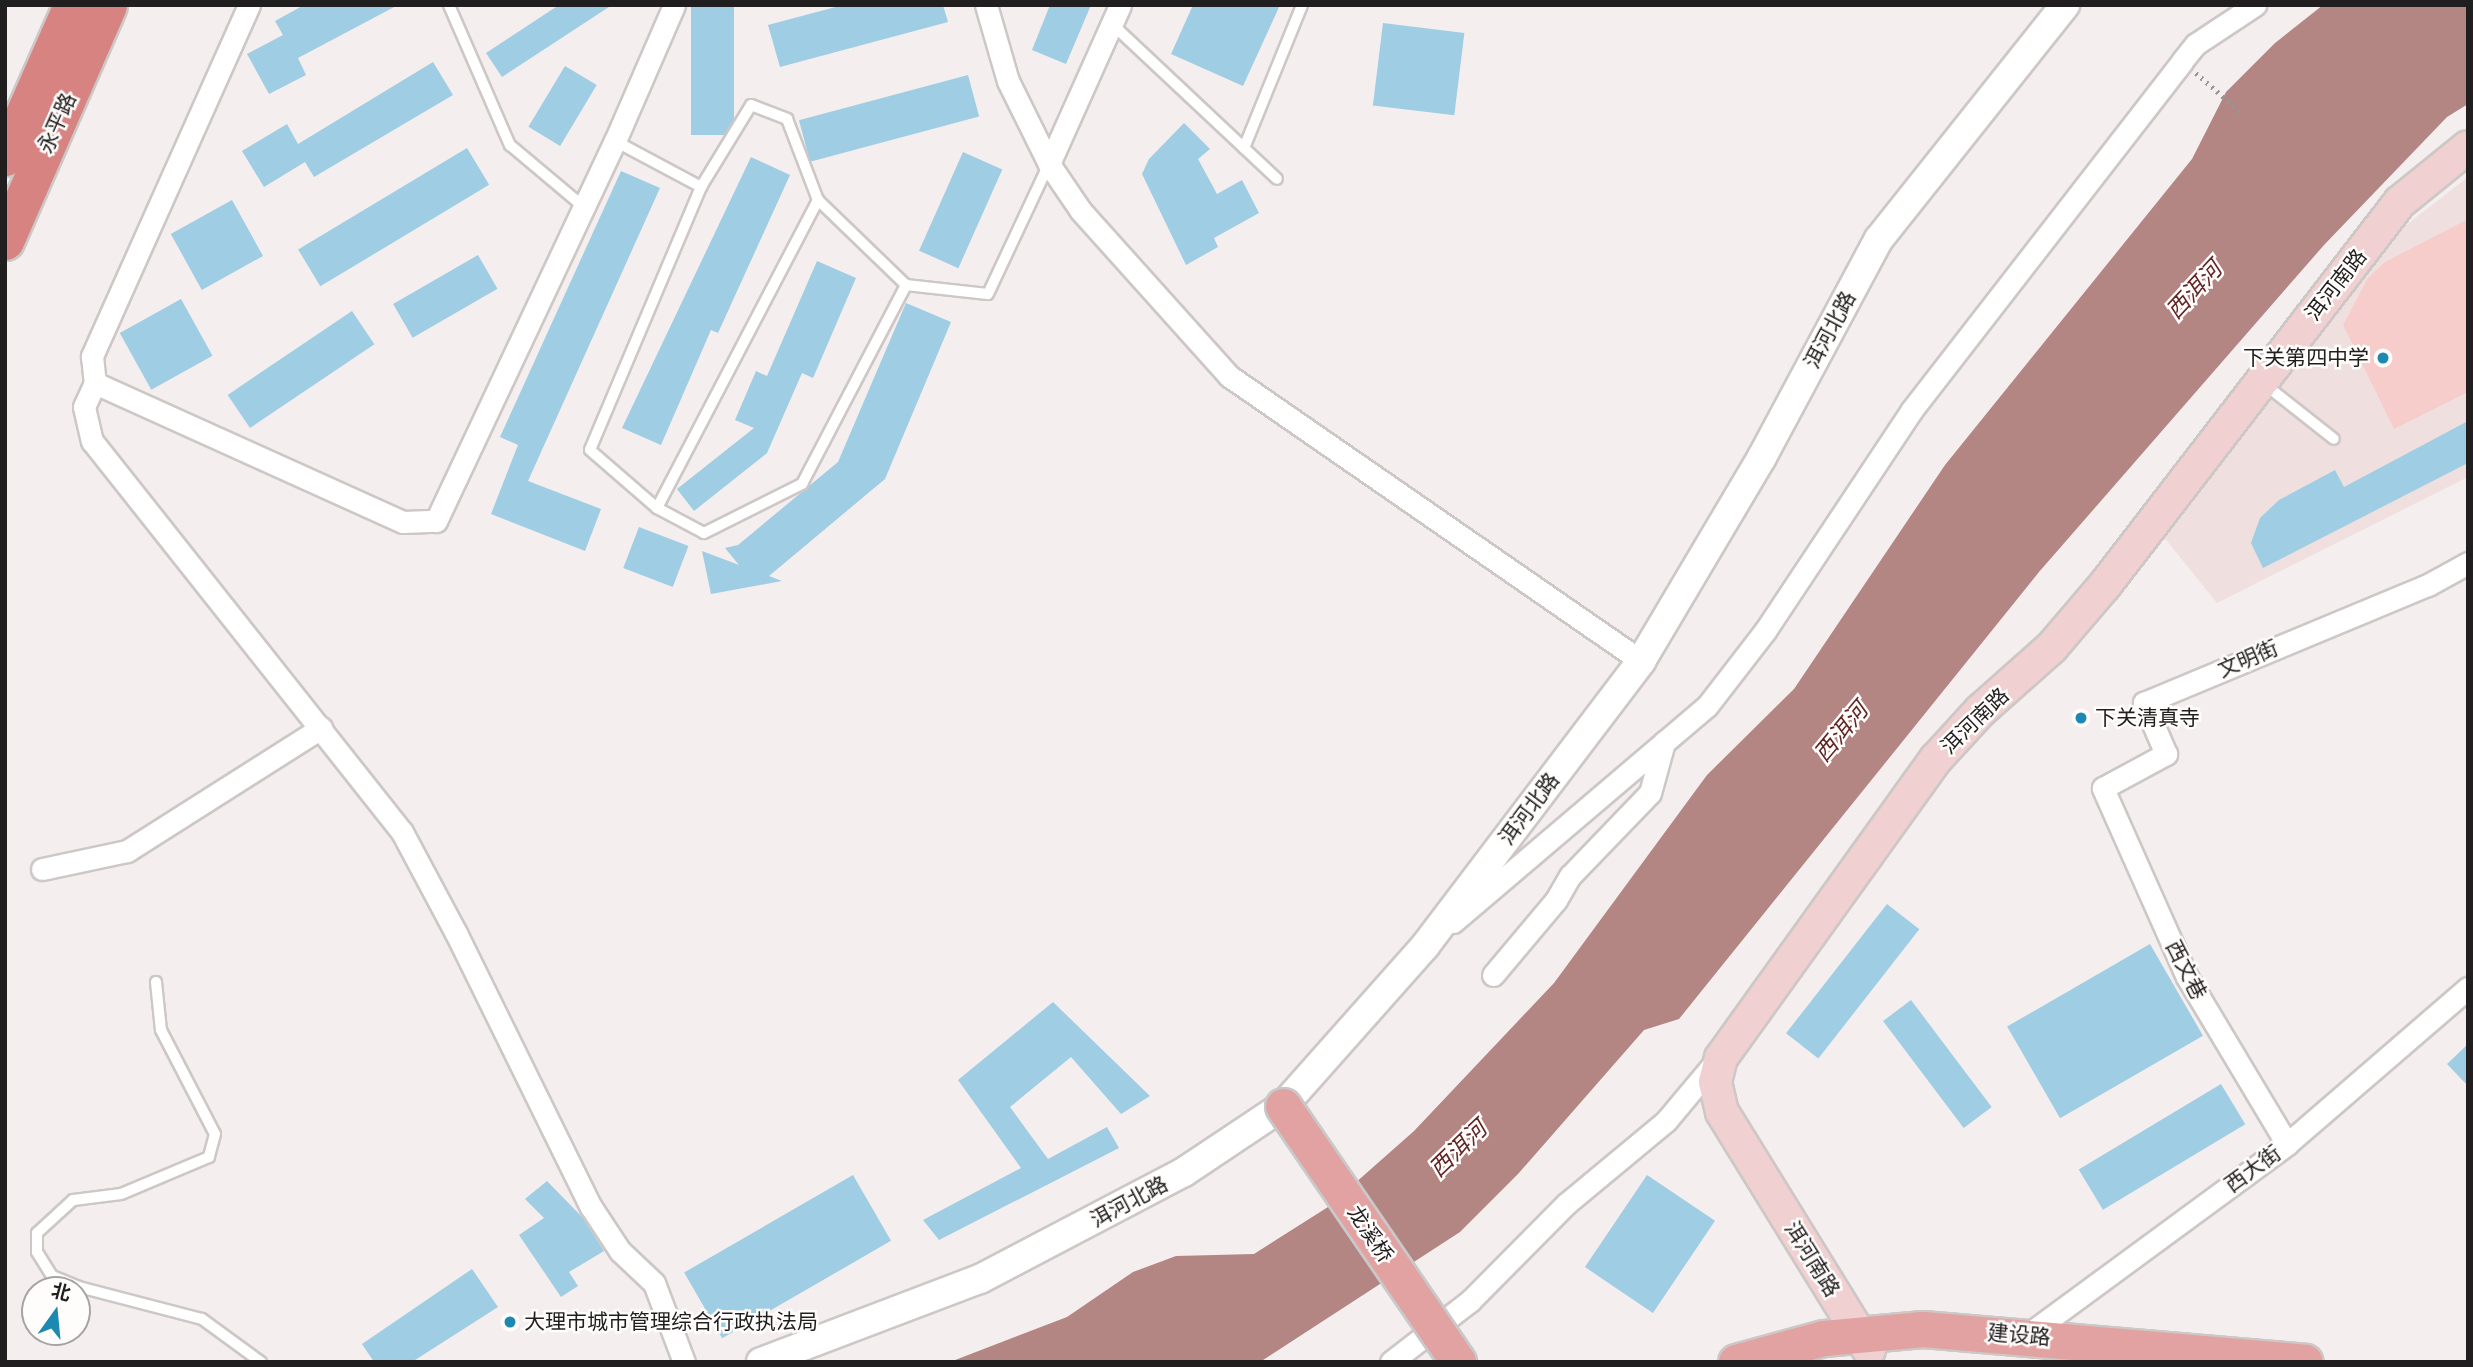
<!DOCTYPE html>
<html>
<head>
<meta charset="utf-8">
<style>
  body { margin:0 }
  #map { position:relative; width:2473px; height:1367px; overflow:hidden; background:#f4eeee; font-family:Poppins,"Noto Sans SC",sans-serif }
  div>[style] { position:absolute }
  .built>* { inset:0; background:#efe0df }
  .green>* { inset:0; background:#f6cdcb }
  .water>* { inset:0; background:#b48683 }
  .building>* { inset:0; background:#9fcde3; transform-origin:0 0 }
  .path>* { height:4.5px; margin-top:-2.25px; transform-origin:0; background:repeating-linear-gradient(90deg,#999595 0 2px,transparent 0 7px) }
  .roads { filter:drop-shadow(2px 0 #cdc7c6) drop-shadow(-2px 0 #cdc7c6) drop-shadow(0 2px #cdc7c6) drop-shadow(0 -2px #cdc7c6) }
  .service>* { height:10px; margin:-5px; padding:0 5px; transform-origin:5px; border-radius:5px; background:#fff }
  .minor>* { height:21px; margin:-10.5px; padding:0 10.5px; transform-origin:10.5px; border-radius:10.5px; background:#fff }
  .tertiary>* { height:28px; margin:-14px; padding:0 14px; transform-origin:14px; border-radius:14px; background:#fff }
  .secondary>* { height:32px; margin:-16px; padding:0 16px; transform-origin:16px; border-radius:16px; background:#f0d0d0 }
  .primary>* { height:35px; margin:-17.5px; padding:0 17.5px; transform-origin:17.5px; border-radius:17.5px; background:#e1a2a1 }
  .trunk>* { height:37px; margin:-18.5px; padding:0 18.5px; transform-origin:18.5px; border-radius:18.5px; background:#d78382 }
  .bridges { filter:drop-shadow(2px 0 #c9c9c9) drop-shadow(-2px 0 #c9c9c9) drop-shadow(0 2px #c9c9c9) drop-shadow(0 -2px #c9c9c9) }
  .primary-bridge>* { height:35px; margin:-17.5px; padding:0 17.5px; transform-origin:17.5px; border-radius:17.5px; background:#e1a2a1 }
  .dots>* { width:19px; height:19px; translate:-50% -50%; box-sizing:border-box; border:4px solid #fffdfc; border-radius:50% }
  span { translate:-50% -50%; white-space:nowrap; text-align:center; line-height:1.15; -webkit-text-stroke:5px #fffdfc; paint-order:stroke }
  .street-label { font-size:21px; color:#201e1e }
  .poi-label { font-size:21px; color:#201e1e }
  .right { translate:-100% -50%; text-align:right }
  .left { translate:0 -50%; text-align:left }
  .water-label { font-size:23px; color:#612525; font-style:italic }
  .frame { position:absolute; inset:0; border:7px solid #201e1e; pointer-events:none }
  .north { position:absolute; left:21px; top:1276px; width:70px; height:70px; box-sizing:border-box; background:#fffdfc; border:2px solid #a6a4a3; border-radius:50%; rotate:15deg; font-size:19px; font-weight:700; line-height:28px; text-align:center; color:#201e1e }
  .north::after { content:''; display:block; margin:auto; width:24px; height:32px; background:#1d89b0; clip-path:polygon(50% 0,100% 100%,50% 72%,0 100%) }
</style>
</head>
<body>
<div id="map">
  <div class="built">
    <div style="clip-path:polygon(2468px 177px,2468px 477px,2217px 603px,2163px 536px,2405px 226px)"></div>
  </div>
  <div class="green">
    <div style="clip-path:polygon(2468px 219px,2468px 392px,2394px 429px,2343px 325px,2368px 278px,2385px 262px)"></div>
  </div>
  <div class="water">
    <div style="clip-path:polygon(2323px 5px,2468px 5px,2468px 104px,2447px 117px,2324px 245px,2039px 572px,1679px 1019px,1644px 1030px,1518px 1174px,1460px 1232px,1260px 1362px,950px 1362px,1067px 1317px,1133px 1272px,1176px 1256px,1254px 1254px,1328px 1207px,1414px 1131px,1554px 983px,1707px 775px,1794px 689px,1945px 465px,2192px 159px,2226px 92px,2275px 43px)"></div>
  </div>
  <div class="building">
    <div style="clip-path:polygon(304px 5px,398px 5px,298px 58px,306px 75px,269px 94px,247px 54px,283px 35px,275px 21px)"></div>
    <div style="clip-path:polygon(559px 5px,612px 5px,502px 77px,486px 53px)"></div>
    <div style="left:691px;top:5px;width:43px;height:130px"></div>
    <div style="clip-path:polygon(843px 5px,943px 5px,948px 22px,780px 67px,768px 25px)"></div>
    <div style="clip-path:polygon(1050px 5px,1091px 5px,1066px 64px,1032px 50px)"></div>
    <div style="clip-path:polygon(1193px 5px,1280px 5px,1243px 86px,1171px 54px)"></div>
    <div style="left:1383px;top:23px;width:82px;height:83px;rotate:7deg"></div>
    <div style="clip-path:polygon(433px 62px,453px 95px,314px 177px,305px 162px,264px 187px,242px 151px,287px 124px,298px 144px)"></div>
    <div style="left:565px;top:66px;width:37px;height:71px;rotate:31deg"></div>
    <div style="left:968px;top:75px;width:43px;height:175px;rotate:75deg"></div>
    <div style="clip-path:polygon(1184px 123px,1210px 149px,1198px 159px,1217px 194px,1242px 180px,1259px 213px,1214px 238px,1218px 247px,1186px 265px,1142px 174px,1149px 159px)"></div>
    <div style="left:467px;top:148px;width:43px;height:197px;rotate:59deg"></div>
    <div style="left:963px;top:152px;width:43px;height:108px;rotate:24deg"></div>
    <div style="clip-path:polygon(751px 157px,790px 175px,718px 333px,711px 330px,661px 445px,622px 428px)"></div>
    <div style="clip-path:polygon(621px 171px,660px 188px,528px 481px,601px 509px,585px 551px,491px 514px,518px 445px,500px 437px)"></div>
    <div style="left:232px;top:200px;width:64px;height:70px;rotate:61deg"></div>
    <div style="left:478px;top:255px;width:39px;height:98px;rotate:60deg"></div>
    <div style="clip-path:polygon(817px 261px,856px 278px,813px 378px,802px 373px,767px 453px,694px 511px,677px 489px,754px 428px,735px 420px,756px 371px,767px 376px)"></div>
    <div style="left:181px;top:299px;width:65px;height:70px;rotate:61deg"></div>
    <div style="clip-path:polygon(906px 303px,951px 322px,885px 479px,769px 576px,782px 581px,711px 594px,702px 551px,739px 565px,725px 548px,738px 545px,838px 462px)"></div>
    <div style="left:352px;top:311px;width:40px;height:150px;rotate:56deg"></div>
    <div style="clip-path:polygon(2468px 421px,2468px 463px,2263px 568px,2251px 543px,2260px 518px,2279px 500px,2335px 470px,2344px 487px)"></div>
    <div style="left:639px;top:527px;width:53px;height:44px;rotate:21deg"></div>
    <div style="left:1887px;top:904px;width:41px;height:164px;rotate:38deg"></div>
    <div style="left:2150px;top:944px;width:106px;height:165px;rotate:60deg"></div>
    <div style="left:1911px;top:1000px;width:134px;height:35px;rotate:53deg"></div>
    <div style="clip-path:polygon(1053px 1002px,1150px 1096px,1121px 1114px,1071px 1057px,1010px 1107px,1048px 1159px,1107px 1127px,1119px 1148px,939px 1240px,923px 1220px,1021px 1168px,958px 1080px)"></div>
    <div style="clip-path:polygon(2468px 1044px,2468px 1086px,2447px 1064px)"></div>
    <div style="left:2221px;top:1084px;width:47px;height:166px;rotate:59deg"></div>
    <div style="left:853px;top:1175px;width:76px;height:195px;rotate:60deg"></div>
    <div style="left:1647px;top:1175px;width:82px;height:111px;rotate:34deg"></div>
    <div style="clip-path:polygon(547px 1181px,583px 1218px,604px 1251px,569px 1272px,578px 1286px,561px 1297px,519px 1235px,544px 1218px,525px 1199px)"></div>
    <div style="clip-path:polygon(472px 1269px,498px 1307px,412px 1362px,374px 1362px,362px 1344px)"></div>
  </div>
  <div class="path">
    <div style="left:2196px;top:73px;width:62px;rotate:41.1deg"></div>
  </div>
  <div class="roads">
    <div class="service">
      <div style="left:449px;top:5px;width:153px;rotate:66.5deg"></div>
      <div style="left:510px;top:145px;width:97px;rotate:40deg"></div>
      <div style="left:1112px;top:24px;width:226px;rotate:43.2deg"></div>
      <div style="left:615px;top:141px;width:98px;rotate:28.1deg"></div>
      <div style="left:701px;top:187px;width:96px;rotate:-58.6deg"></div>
      <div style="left:751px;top:105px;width:39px;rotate:21deg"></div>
      <div style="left:787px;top:119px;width:87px;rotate:69.1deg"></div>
      <div style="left:818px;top:200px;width:122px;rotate:44deg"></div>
      <div style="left:906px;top:285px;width:82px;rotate:6.3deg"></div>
      <div style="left:988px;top:294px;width:144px;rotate:-64.9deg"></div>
      <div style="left:1244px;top:148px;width:154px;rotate:-67.9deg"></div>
      <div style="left:701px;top:187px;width:285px;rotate:112.9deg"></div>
      <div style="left:590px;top:450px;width:89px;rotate:40.9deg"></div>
      <div style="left:657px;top:508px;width:53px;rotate:28deg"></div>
      <div style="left:704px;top:533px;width:110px;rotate:-26.6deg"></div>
      <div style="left:802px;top:484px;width:225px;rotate:-62.4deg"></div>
      <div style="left:2263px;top:383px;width:90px;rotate:38.3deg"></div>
      <div style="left:657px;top:508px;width:348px;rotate:-62.4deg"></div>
      <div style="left:156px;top:982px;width:48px;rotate:84.1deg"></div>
      <div style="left:161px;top:1030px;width:117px;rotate:62.6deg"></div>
      <div style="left:215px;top:1134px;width:24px;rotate:105deg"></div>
      <div style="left:209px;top:1157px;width:95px;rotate:157.2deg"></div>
      <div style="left:121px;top:1194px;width:48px;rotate:172.9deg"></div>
      <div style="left:73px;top:1200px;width:49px;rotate:137.5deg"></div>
      <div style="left:37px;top:1233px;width:19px;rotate:90deg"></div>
      <div style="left:37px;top:1252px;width:28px;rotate:58deg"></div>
      <div style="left:52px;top:1276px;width:29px;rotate:22deg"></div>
      <div style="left:79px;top:1287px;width:127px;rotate:14.6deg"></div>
      <div style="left:202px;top:1319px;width:73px;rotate:36.1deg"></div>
    </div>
    <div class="minor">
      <div style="left:249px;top:5px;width:385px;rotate:114.1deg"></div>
      <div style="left:92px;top:356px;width:27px;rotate:84deg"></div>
      <div style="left:95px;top:383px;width:338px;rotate:24.3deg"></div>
      <div style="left:403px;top:522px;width:33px;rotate:-2deg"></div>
      <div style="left:436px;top:521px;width:420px;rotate:-64.8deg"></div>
      <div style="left:615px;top:141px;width:148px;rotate:-66.5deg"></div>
      <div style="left:986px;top:5px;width:79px;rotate:73.9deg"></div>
      <div style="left:1008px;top:81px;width:93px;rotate:63.7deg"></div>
      <div style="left:1049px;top:164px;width:57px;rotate:55.8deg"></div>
      <div style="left:1081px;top:211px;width:222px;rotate:48.1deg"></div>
      <div style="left:1229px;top:376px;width:501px;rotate:34.67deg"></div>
      <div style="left:1049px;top:164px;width:174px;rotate:-65.9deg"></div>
      <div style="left:95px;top:383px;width:26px;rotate:115deg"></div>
      <div style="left:84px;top:407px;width:35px;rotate:77deg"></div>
      <div style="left:92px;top:441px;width:499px;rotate:51.6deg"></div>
      <div style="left:402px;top:832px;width:115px;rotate:61.9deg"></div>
      <div style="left:456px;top:933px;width:305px;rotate:63.8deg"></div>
      <div style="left:591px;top:1207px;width:53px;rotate:56.6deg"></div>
      <div style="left:620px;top:1251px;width:47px;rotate:43.3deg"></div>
      <div style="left:654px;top:1283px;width:85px;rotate:69.2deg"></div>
      <div style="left:42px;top:869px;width:87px;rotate:-12deg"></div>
      <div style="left:127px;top:851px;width:230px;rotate:-32.4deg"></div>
      <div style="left:1453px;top:922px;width:333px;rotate:-40.4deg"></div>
      <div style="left:1707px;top:706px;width:95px;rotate:-52.3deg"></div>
      <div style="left:1765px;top:631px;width:264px;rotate:-56.4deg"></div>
      <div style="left:1911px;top:411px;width:443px;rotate:-52.2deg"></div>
      <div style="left:2182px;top:61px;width:22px;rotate:-51deg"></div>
      <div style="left:2196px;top:44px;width:71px;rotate:-33.5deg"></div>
      <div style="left:1493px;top:975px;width:98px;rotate:-50deg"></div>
      <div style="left:1556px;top:900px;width:28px;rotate:-60deg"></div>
      <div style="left:1570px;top:876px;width:115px;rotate:-46.1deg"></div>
      <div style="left:1650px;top:793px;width:53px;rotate:-74.6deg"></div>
      <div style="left:2287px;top:1144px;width:195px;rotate:-120.9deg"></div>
      <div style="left:2187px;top:977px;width:207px;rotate:-114deg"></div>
      <div style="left:2103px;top:788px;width:72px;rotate:-28.4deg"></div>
      <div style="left:2166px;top:754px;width:56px;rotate:-113.3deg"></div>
      <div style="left:2144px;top:703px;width:308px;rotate:-22.6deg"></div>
      <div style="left:2428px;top:585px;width:46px;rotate:-28.8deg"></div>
      <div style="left:2026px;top:1336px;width:324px;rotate:-36.3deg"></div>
      <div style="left:2287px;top:1144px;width:239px;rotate:-40.8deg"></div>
      <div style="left:1391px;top:1362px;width:100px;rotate:-37.7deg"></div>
      <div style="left:1470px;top:1301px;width:136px;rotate:-45.3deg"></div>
      <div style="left:1566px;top:1204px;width:130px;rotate:-39.7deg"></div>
      <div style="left:1666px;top:1121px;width:80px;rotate:-50.1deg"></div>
    </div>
    <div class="tertiary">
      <div style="left:761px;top:1362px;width:234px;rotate:-20.8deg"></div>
      <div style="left:980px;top:1279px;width:230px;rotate:-27.7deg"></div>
      <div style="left:1184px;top:1172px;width:119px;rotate:-33.7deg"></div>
      <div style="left:1283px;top:1106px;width:214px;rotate:-48.4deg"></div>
      <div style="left:1425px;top:946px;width:358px;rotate:-52.8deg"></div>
      <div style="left:1641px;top:661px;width:237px;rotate:-59.3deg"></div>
      <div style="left:1762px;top:457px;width:247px;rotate:-61.8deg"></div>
      <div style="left:1879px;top:239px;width:299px;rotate:-51.5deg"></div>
    </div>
    <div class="secondary">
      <div style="left:1869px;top:1350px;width:280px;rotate:-121.7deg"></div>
      <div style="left:1722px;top:1112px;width:31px;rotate:-103deg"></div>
      <div style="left:1715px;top:1082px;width:25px;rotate:-76deg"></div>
      <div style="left:1721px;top:1058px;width:368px;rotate:-54.3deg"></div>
      <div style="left:1936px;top:759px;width:65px;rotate:-47.5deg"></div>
      <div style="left:1980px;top:711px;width:96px;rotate:-41.6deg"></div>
      <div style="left:2052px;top:647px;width:82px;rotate:-49.5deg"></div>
      <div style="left:2105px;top:585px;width:483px;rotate:-52.4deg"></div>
      <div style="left:2400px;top:202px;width:87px;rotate:-39deg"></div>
    </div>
    <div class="primary">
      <div style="left:1736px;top:1362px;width:91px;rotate:-15.3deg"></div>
      <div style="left:1824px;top:1338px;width:99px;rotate:-5.2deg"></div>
      <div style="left:1923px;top:1329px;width:383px;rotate:4.9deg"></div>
    </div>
    <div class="trunk">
      <div style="left:5px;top:157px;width:166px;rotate:-66.2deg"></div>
      <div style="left:5px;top:241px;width:257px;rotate:-66.4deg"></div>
    </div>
  </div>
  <div class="bridges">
    <div class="primary-bridge">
      <div style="left:1283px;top:1106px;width:310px;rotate:55.6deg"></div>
    </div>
  </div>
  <div class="dots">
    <div style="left:2383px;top:358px;background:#1d89b0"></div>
    <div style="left:2081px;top:718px;background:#1d89b0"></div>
    <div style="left:510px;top:1322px;background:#1d89b0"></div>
  </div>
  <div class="street-label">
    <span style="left:57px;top:123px;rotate:-66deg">永平路</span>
    <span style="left:2336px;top:285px;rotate:-52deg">洱河南路</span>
    <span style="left:1830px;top:330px;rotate:-62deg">洱河北路</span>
    <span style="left:2248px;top:659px;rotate:-23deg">文明街</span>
    <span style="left:1975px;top:721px;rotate:-44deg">洱河南路</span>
    <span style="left:1529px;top:809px;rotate:-53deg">洱河北路</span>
    <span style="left:2186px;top:970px;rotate:63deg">西文巷</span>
    <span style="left:2253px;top:1169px;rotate:-36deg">西大街</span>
    <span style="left:1129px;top:1202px;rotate:-28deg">洱河北路</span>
    <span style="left:1370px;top:1234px;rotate:56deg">龙溪桥</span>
    <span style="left:1812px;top:1259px;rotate:58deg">洱河南路</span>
    <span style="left:2019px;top:1335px;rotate:5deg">建设路</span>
  </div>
  <div class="poi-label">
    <span class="right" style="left:2369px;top:358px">下关第四中学</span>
    <span class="left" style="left:2095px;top:718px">下关清真寺</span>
    <span class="left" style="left:524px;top:1322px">大理市城市管理综合行政执法局</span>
  </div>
  <div class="water-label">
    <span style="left:2194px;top:290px;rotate:-47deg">西洱河</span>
    <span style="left:1841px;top:732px;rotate:-50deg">西洱河</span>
    <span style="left:1458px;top:1149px;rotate:-44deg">西洱河</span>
  </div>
  <div class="frame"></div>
  <div class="north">北</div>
</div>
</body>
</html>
